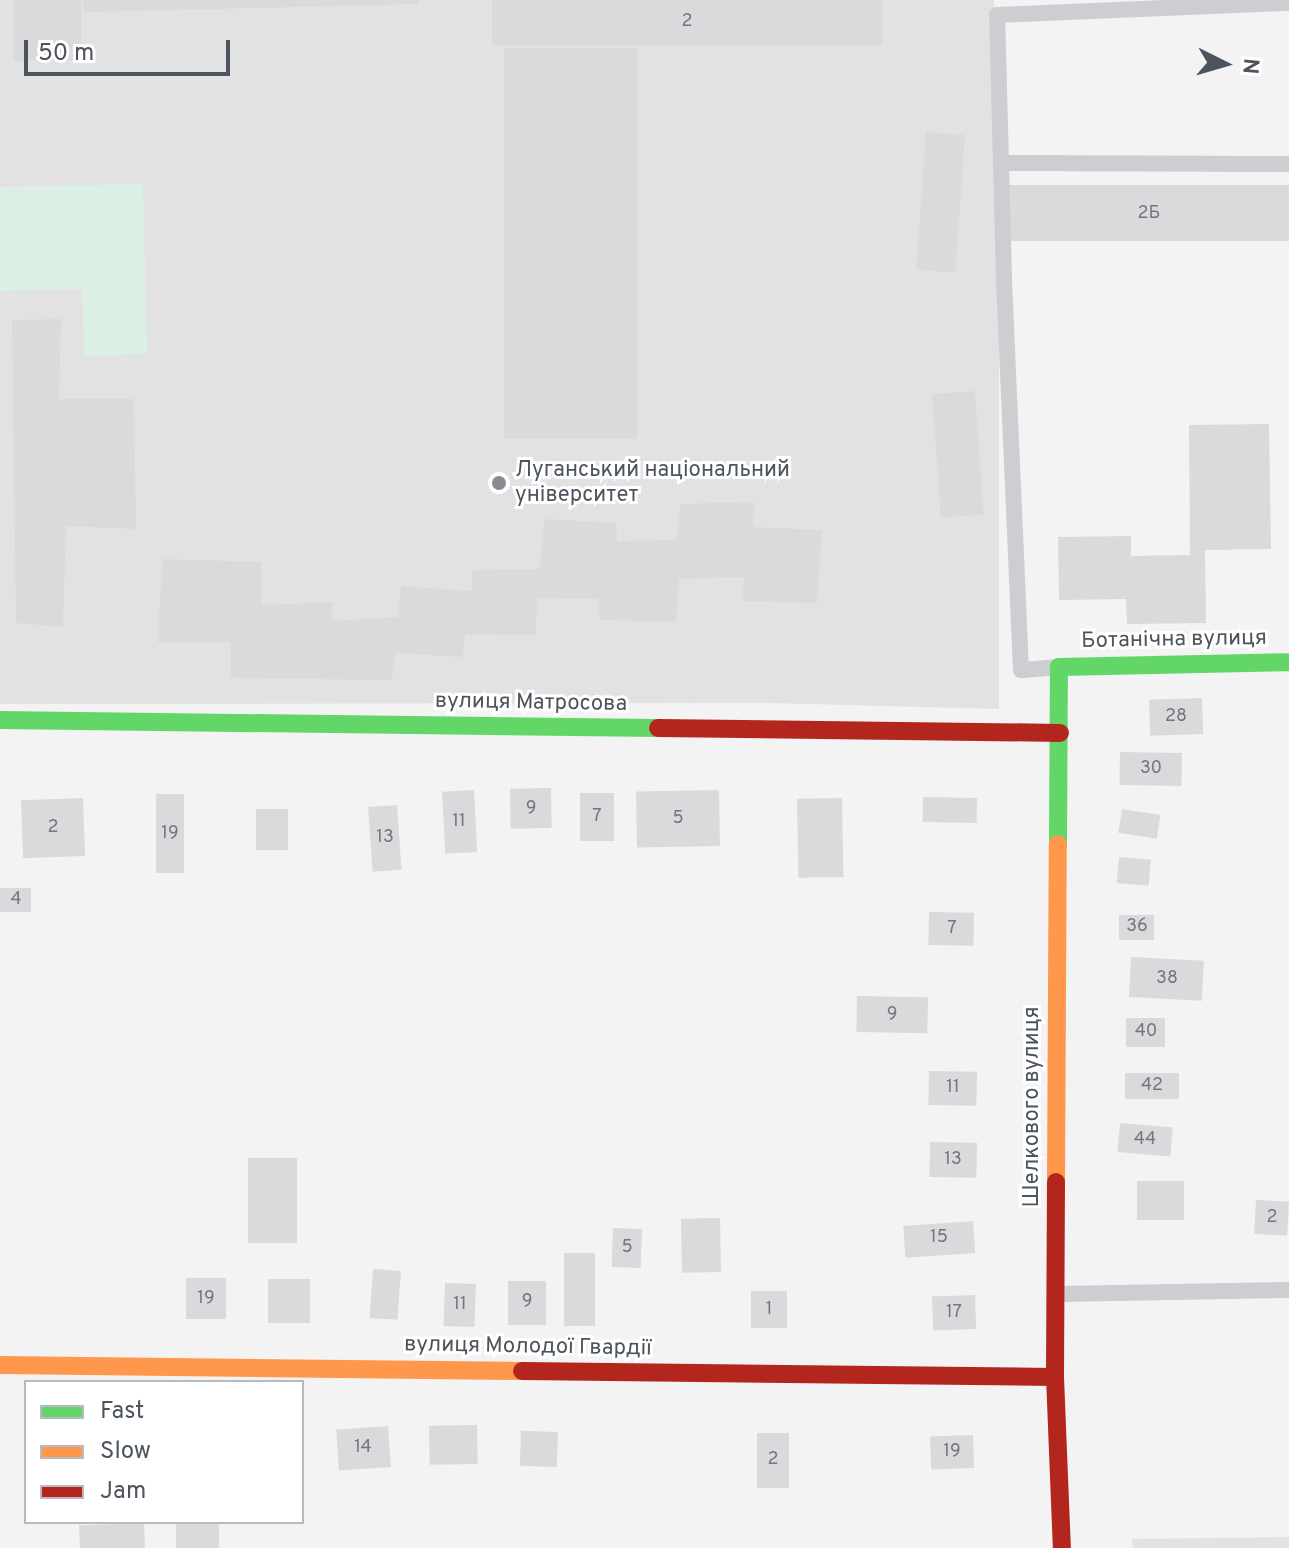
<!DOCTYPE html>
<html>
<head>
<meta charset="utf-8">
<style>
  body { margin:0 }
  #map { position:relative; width:1289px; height:1548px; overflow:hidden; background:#f4f3f3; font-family:Overpass,sans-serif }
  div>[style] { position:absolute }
  .education>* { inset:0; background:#e2e2e3 }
  .green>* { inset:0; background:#dbefe5 }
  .building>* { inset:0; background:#dadadc; transform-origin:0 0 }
  .lane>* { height:16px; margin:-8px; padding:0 8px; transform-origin:8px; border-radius:8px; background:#cdced1 }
  .fast>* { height:18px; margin:-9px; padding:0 9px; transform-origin:9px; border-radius:9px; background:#63d668 }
  .slow>* { height:18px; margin:-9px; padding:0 9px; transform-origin:9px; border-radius:9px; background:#ff974d }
  .jam>* { height:18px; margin:-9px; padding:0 9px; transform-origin:9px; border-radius:9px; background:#b3261e }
  .dots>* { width:22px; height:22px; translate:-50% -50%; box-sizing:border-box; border:4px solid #fff; border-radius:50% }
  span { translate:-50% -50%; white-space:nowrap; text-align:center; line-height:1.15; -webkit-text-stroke:6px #fff; paint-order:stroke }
  .number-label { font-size:18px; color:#71777f }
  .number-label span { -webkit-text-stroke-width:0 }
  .poi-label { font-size:22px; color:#4c545e }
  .left { translate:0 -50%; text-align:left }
  .street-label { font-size:22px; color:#4c545e }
  .legend { position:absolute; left:24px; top:1380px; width:280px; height:144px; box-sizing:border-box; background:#fff; border:2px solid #b7bbbf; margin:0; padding:10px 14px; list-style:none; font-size:24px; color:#4c545e }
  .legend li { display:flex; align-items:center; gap:16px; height:40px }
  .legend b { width:40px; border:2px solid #b7bbbf }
  .north { position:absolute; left:1185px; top:24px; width:80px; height:80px; -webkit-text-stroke:6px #fff; paint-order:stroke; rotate:95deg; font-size:22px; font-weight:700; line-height:32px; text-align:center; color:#4c545e }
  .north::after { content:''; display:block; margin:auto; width:28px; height:36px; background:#4c545e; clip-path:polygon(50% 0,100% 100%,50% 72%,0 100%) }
  .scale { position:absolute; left:24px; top:40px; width:206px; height:36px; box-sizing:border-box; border:4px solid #4c545e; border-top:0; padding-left:10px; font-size:24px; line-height:28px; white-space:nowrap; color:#4c545e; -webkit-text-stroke:6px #fff; paint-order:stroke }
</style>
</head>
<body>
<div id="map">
  <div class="education">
    <div style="clip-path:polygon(0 0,994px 0,999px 263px,999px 709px,768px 703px,0 704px)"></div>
    <div style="clip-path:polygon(1289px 1537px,1289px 1548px,1133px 1548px,1132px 1539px)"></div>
  </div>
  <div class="green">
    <div style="clip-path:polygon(143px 184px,147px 354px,84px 356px,82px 289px,0 291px,0 187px)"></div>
  </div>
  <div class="building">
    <div style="left:14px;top:0;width:67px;height:61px"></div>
    <div style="clip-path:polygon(83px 0,418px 0,418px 4px,84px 12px)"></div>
    <div style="left:492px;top:0;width:390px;height:45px"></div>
    <div style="left:504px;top:48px;width:133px;height:391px"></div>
    <div style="left:926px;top:132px;width:39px;height:138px;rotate:4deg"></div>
    <div style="left:1289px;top:185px;width:56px;height:280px;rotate:90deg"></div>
    <div style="clip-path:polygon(61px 319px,59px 399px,134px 399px,136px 529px,66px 526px,63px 627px,16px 623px,12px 320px)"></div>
    <div style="left:975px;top:391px;width:124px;height:43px;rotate:86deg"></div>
    <div style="clip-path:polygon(1269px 424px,1271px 549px,1205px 550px,1206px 623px,1127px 624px,1126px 599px,1059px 600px,1058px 537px,1131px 536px,1131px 556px,1190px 555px,1189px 425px)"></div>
    <div style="clip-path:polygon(754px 502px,753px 527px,822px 530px,817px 603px,742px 601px,744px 577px,679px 579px,676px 622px,600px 620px,598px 599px,538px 598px,535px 635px,465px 634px,463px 657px,395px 653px,392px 680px,231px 678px,231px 642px,158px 642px,162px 559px,261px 562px,261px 605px,333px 602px,331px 621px,398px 617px,401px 586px,472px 591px,472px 570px,539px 569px,545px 519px,616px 523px,617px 541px,677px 540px,680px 504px)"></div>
    <div style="left:1202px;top:698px;width:36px;height:53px;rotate:88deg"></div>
    <div style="left:1120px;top:752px;width:62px;height:33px;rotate:1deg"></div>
    <div style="left:551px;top:788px;width:40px;height:41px;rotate:89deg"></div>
    <div style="left:474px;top:790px;width:62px;height:32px;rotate:87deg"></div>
    <div style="left:719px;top:790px;width:56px;height:83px;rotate:89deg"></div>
    <div style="left:580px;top:793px;width:34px;height:48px"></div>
    <div style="left:156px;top:794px;width:28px;height:79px"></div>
    <div style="left:923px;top:797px;width:54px;height:25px;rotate:1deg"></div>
    <div style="left:83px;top:798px;width:58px;height:62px;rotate:88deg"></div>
    <div style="left:842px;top:798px;width:79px;height:45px;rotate:89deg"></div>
    <div style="left:397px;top:805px;width:65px;height:29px;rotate:86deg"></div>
    <div style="left:256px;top:809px;width:32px;height:41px"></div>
    <div style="left:1122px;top:809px;width:39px;height:24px;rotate:9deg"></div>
    <div style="left:1119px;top:857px;width:32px;height:26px;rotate:5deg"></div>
    <div style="left:31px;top:888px;width:24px;height:31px;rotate:90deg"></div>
    <div style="left:929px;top:912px;width:45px;height:33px;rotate:1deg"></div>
    <div style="left:1119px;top:915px;width:35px;height:25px"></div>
    <div style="left:1131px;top:957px;width:73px;height:40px;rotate:3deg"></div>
    <div style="left:857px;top:996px;width:71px;height:36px;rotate:1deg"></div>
    <div style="left:1126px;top:1018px;width:39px;height:29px"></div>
    <div style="left:929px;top:1071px;width:48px;height:34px;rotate:1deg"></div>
    <div style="left:1125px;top:1073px;width:54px;height:26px"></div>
    <div style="left:1120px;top:1123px;width:53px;height:29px;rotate:5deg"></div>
    <div style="left:930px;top:1142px;width:47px;height:35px;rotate:1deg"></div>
    <div style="left:248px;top:1158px;width:49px;height:85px"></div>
    <div style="left:1137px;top:1181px;width:47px;height:39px"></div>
    <div style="left:1256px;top:1200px;width:33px;height:34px;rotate:3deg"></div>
    <div style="left:720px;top:1218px;width:54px;height:39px;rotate:89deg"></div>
    <div style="left:973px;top:1221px;width:32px;height:70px;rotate:86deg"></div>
    <div style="left:613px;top:1228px;width:29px;height:39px;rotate:2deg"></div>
    <div style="left:564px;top:1253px;width:31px;height:73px"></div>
    <div style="left:373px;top:1269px;width:28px;height:49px;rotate:4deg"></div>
    <div style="left:186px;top:1278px;width:40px;height:41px"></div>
    <div style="left:268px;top:1279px;width:42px;height:44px"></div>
    <div style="left:508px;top:1281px;width:38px;height:44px"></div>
    <div style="left:445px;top:1283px;width:31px;height:43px;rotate:2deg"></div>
    <div style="left:751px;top:1291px;width:36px;height:37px"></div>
    <div style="left:975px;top:1295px;width:34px;height:43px;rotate:88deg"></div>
    <div style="left:477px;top:1425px;width:39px;height:48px;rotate:89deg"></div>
    <div style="left:388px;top:1426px;width:41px;height:52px;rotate:86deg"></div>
    <div style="left:558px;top:1432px;width:35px;height:37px;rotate:92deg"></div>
    <div style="left:757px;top:1433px;width:32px;height:55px"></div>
    <div style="left:973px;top:1435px;width:33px;height:43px;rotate:88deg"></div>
    <div style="left:176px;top:1522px;width:43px;height:26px"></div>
    <div style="left:144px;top:1523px;width:25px;height:65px;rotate:88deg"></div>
  </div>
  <div class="lane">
    <div style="left:1001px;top:163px;width:288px;rotate:0.2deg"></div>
    <div style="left:1058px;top:667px;width:37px;rotate:175deg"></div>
    <div style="left:1021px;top:670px;width:392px;rotate:-92.5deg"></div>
    <div style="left:1004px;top:278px;width:263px;rotate:-91.5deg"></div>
    <div style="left:997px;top:15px;width:292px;rotate:-2.4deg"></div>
    <div style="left:1059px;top:1294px;width:230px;rotate:-1deg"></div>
  </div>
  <div class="fast">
    <div style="left:0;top:720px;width:658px;rotate:0.7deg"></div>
    <div style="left:1058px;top:844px;width:177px;rotate:-89.7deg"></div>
    <div style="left:1059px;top:667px;width:230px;rotate:-1.2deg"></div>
  </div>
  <div class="slow">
    <div style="left:1056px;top:1182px;width:338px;rotate:-89.7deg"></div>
    <div style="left:0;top:1365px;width:522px;rotate:0.66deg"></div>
  </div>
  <div class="jam">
    <div style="left:658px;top:728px;width:402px;rotate:0.7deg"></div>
    <div style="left:1056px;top:1182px;width:195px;rotate:90.3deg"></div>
    <div style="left:1055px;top:1377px;width:171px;rotate:87.7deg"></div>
    <div style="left:522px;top:1371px;width:533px;rotate:0.64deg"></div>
  </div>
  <div class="dots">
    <div style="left:499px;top:483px;background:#878c92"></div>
  </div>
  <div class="number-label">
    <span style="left:687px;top:22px">2</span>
    <span style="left:1149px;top:214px">2Б</span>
    <span style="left:1176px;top:717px">28</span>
    <span style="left:1151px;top:769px">30</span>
    <span style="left:531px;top:809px">9</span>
    <span style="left:597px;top:817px">7</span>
    <span style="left:678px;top:819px">5</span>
    <span style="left:459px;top:822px">11</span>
    <span style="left:53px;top:828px">2</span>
    <span style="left:170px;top:834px">19</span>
    <span style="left:385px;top:838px">13</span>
    <span style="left:16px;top:900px">4</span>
    <span style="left:1137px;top:927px">36</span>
    <span style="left:952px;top:929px">7</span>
    <span style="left:1167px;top:979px">38</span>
    <span style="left:892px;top:1015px">9</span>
    <span style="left:1146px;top:1032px">40</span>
    <span style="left:1152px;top:1086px">42</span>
    <span style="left:953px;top:1088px">11</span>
    <span style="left:1145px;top:1140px">44</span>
    <span style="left:953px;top:1160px">13</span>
    <span style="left:1272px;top:1218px">2</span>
    <span style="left:939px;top:1238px">15</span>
    <span style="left:627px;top:1248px">5</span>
    <span style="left:206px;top:1299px">19</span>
    <span style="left:527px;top:1302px">9</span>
    <span style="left:460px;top:1305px">11</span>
    <span style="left:769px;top:1310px">1</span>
    <span style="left:954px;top:1313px">17</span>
    <span style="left:363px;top:1448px">14</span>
    <span style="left:952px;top:1452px">19</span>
    <span style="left:773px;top:1460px">2</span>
  </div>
  <div class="poi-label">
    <span class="left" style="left:515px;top:483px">Луганський національний<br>університет</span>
  </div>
  <div class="street-label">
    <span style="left:1174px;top:640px;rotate:-1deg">Ботанічна вулиця</span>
    <span style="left:531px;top:703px;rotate:1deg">вулиця Матросова</span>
    <span style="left:1033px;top:1107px;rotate:-90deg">Шелкового вулиця</span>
    <span style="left:528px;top:1347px;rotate:1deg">вулиця Молодої Гвардії</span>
  </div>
  <ul class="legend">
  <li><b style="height:10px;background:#63d668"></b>Fast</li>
  <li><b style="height:10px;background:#ff974d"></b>Slow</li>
  <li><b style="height:10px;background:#b3261e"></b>Jam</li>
  </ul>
  <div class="north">N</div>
  <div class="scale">50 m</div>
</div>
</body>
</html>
